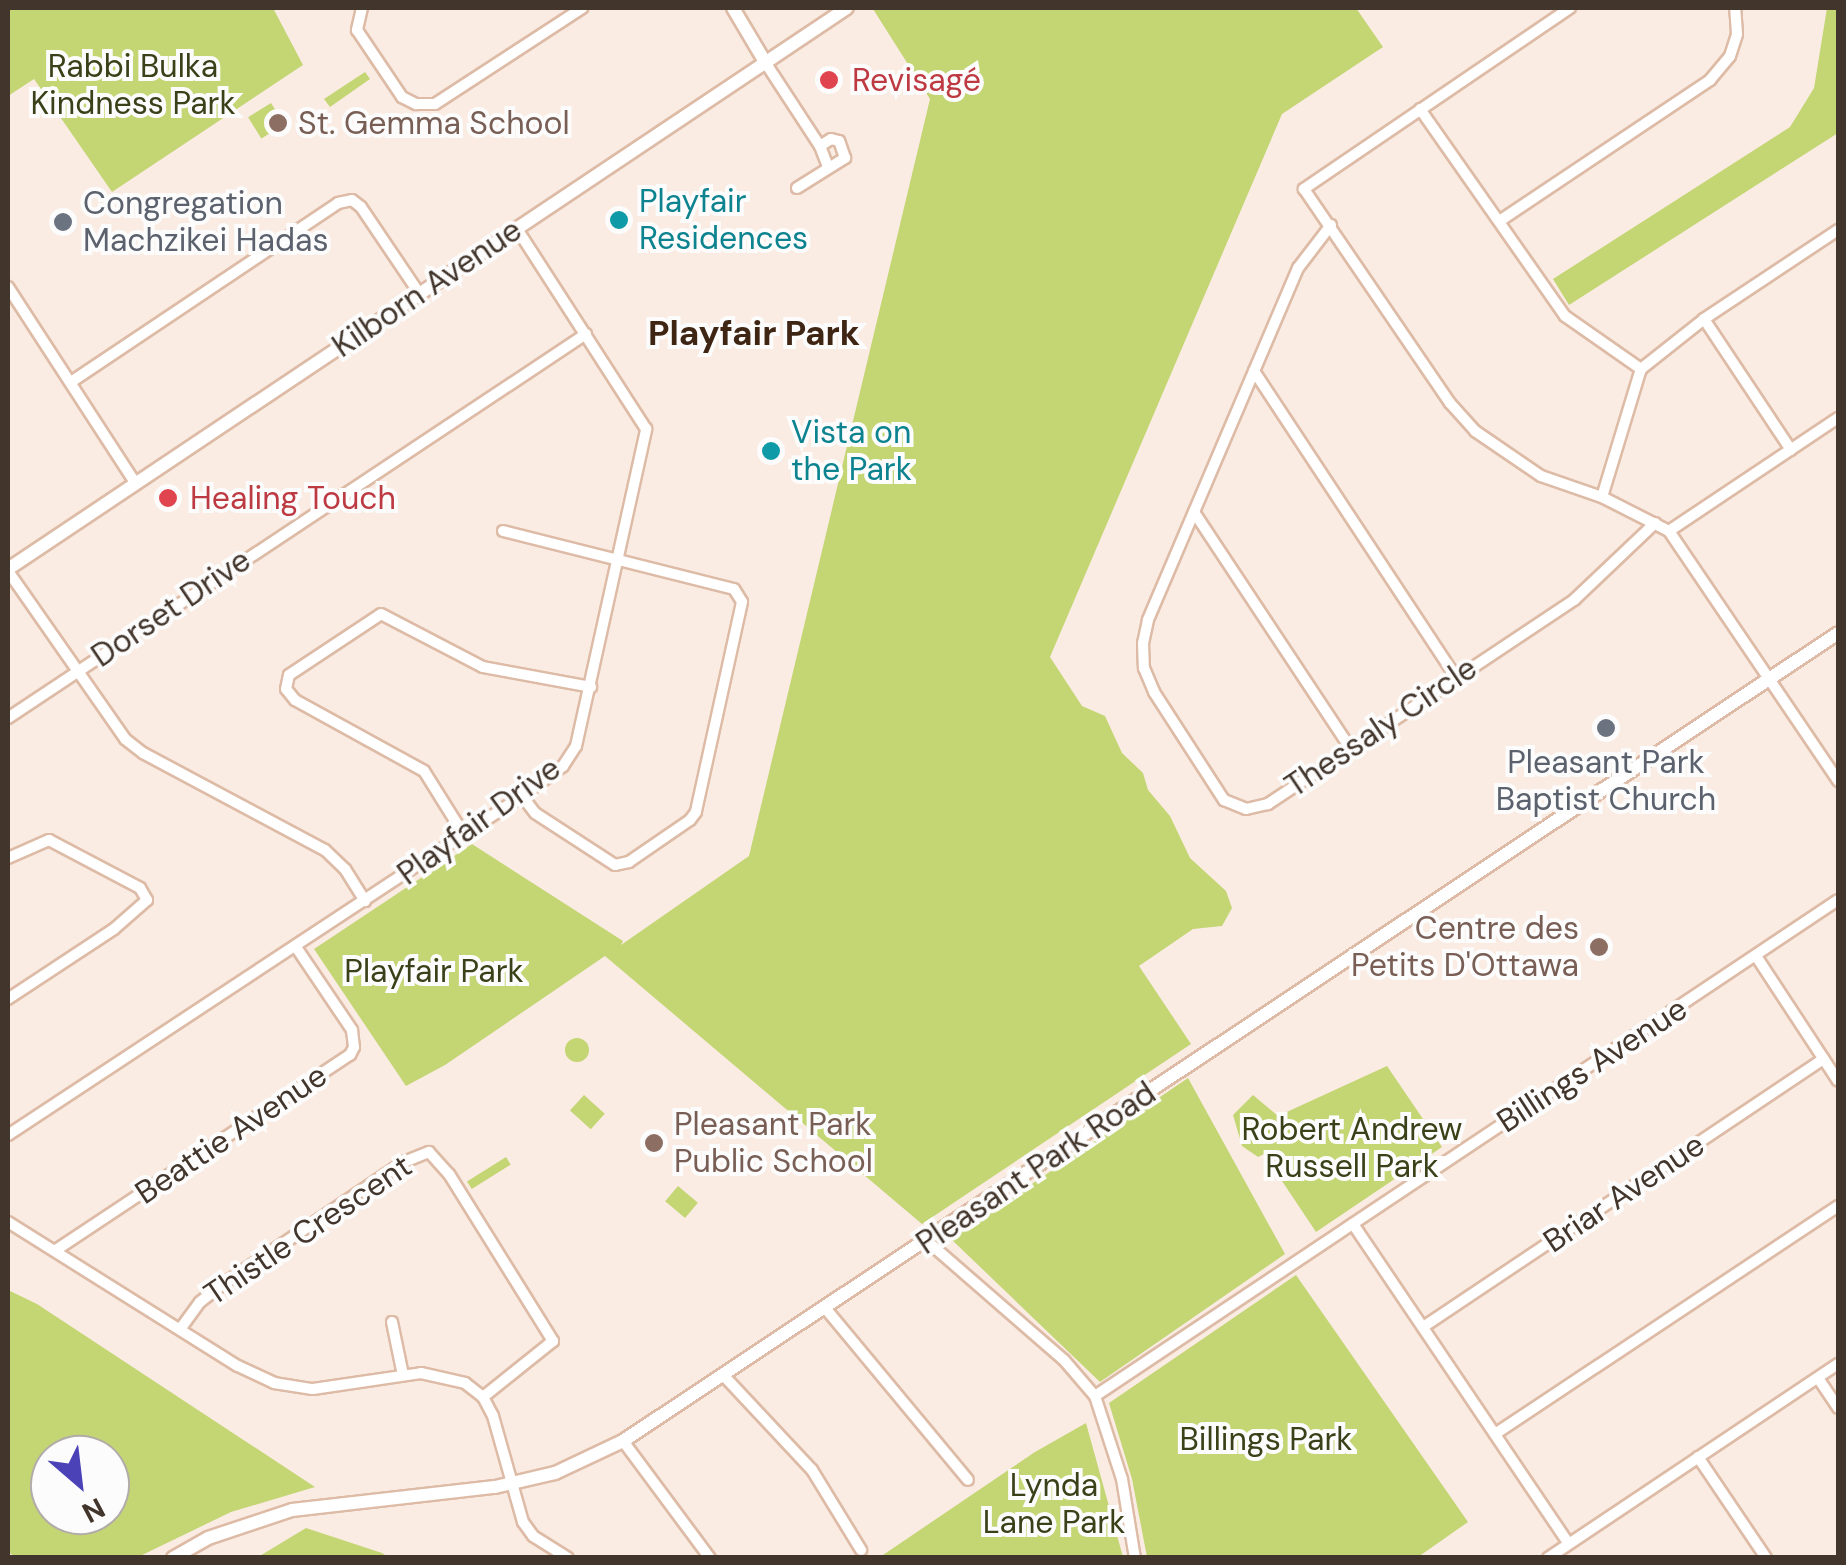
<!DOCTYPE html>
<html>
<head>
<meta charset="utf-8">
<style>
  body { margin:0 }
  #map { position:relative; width:1846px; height:1565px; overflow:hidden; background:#faece3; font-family:"DM Sans",sans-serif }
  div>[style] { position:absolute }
  .green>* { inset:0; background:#c4d574; transform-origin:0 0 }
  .round { border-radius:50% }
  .roads { filter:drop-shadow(2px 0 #ddbba6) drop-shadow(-2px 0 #ddbba6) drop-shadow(0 2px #ddbba6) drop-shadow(0 -2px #ddbba6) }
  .minor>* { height:10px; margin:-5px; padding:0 5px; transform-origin:5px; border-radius:5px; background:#fff }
  .tertiary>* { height:12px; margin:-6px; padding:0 6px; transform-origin:6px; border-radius:6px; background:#fff }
  .dots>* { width:28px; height:28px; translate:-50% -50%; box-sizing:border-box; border:5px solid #fcfcfc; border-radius:50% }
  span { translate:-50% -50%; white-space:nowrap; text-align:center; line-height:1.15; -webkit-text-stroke:8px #fcfcfc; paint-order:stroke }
  .park-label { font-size:32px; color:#3a4118 }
  .health-label { font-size:32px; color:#be3a42 }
  .left { translate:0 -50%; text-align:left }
  .education-label { font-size:32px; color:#785e54 }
  .right { translate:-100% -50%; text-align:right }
  .culture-label { font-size:32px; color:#0d838f }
  .worship-label { font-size:32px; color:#5b616d }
  .street-label { font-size:32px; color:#42352c }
  .neighbourhood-label { font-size:35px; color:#3f2513; font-weight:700 }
  .frame { position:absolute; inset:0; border:10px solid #42352c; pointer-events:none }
  .north { position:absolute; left:30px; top:1435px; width:100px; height:100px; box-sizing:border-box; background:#fcfcfc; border:2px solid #b2aca9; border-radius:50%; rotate:152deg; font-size:28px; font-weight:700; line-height:40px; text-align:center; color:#42352c }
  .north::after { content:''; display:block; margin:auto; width:35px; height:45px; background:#4b42b8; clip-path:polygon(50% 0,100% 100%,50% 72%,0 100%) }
</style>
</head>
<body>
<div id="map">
  <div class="green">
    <div style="clip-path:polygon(8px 8px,273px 8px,303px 65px,112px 192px,34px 79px,8px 96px)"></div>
    <div style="clip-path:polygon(1356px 8px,1383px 47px,1282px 114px,1050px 657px,1082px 706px,1105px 716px,1122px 753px,1143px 773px,1148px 790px,1170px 816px,1190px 858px,1226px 891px,1232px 908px,1222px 926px,1193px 929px,1139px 966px,1191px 1044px,922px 1224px,605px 956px,445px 1065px,406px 1086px,314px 949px,472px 844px,623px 941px,621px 945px,749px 856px,930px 99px,873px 9px)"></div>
    <div style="clip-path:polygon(1827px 8px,1838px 8px,1838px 133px,1569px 305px,1553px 279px,1790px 127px,1814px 88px)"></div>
    <div style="clip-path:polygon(365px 72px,370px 79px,330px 107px,324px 99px)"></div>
    <div style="left:271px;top:103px;width:25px;height:27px;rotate:58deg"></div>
    <div class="round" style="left:565px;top:1038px;width:24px;height:24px"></div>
    <div style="clip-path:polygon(1387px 1066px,1442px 1147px,1316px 1232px,1264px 1154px,1258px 1157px,1242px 1146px,1233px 1115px,1253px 1095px,1278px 1116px)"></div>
    <div style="clip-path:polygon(1188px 1078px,1285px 1254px,1100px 1382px,951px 1239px)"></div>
    <div style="left:584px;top:1095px;width:28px;height:21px;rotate:42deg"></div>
    <div style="left:506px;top:1157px;width:9px;height:46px;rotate:58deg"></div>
    <div style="left:678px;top:1186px;width:26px;height:20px;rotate:40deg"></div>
    <div style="clip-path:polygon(1296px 1275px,1468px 1522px,1418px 1557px,1147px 1557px,1132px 1479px,1109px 1403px)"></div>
    <div style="clip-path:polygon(evenodd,8px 1290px,37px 1304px,315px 1487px,231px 1512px,138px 1557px,17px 1558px,8px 1552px,8px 1290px,50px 1455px,110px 1455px,110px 1515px,50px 1515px,50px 1455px)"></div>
    <div style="clip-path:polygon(1086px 1423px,1123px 1557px,880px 1557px,1035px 1452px)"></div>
    <div style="clip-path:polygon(306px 1528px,382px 1553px,388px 1557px,258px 1557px)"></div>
  </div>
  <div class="roads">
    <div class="minor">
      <div style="left:362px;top:8px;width:23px;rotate:103deg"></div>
      <div style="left:357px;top:30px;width:81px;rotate:56.1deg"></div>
      <div style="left:402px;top:97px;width:16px;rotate:27deg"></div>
      <div style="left:416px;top:104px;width:19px"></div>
      <div style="left:435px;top:104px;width:176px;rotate:-33.1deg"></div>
      <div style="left:1570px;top:8px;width:322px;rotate:145.8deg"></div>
      <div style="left:1304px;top:189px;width:259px;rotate:55.7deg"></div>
      <div style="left:1450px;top:403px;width:38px;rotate:48deg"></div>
      <div style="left:1475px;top:431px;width:80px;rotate:34.3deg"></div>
      <div style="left:1541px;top:476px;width:65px;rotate:19deg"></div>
      <div style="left:1602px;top:497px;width:75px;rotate:26.9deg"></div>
      <div style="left:1669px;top:531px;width:302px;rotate:55.9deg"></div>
      <div style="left:765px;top:62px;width:100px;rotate:56.8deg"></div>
      <div style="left:820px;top:146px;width:22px;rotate:69deg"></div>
      <div style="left:1420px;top:109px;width:253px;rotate:55deg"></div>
      <div style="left:1565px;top:316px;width:93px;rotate:34.9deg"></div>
      <div style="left:797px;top:188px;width:57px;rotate:-32deg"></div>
      <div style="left:845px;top:158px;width:18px;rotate:-109deg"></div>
      <div style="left:839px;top:141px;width:8px;rotate:-166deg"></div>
      <div style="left:831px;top:139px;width:13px;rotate:148deg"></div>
      <div style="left:1501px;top:220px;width:252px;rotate:-33.8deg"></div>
      <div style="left:1710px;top:80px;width:31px;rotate:-50deg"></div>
      <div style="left:1730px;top:56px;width:23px;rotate:-72deg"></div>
      <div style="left:1737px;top:34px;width:26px;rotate:-94deg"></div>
      <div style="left:1331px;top:225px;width:54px;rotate:127.5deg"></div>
      <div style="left:1298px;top:268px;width:383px;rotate:113.1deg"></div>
      <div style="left:1148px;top:620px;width:24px;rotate:102deg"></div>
      <div style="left:1143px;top:643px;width:25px;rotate:88deg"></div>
      <div style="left:1144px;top:668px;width:26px;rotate:67deg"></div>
      <div style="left:1154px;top:692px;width:129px;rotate:57.1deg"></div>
      <div style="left:1224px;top:800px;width:24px;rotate:22deg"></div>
      <div style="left:1246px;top:809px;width:23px;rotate:-13deg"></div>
      <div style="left:1268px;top:804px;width:368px;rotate:-33.7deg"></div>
      <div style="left:1574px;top:600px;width:112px;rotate:-43.5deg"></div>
      <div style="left:8px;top:287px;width:235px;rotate:57deg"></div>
      <div style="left:1704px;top:319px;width:157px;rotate:56.4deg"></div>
      <div style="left:1254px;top:371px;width:365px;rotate:56.6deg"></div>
      <div style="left:71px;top:382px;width:321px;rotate:-33.8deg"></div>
      <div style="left:338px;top:203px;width:14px;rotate:-12deg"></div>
      <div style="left:352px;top:200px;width:11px;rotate:38deg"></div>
      <div style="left:361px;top:207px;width:104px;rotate:56deg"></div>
      <div style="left:1602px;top:497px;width:134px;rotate:-73.1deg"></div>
      <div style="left:1641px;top:369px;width:80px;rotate:-38.4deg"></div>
      <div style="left:1704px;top:319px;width:161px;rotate:-33.6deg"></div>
      <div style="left:1194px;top:512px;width:283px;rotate:56.5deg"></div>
      <div style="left:503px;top:531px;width:238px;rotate:14.1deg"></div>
      <div style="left:734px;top:589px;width:15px;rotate:58deg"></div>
      <div style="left:742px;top:602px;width:215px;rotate:102.4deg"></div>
      <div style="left:696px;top:812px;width:10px;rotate:127deg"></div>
      <div style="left:690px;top:820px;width:74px;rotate:145.5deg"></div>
      <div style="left:629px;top:862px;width:14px;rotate:168deg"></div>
      <div style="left:615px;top:865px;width:95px;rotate:-147deg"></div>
      <div style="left:535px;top:813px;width:21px;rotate:-127deg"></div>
      <div style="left:1669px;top:531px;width:203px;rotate:-33.8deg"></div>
      <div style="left:8px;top:571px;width:205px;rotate:55.1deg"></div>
      <div style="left:125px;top:739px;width:23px;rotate:38deg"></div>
      <div style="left:143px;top:753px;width:206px;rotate:28.1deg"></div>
      <div style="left:325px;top:850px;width:28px;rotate:44deg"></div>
      <div style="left:345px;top:869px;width:38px;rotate:58deg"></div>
      <div style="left:8px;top:718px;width:694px;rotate:-33.6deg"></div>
      <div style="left:464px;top:835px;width:75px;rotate:-122deg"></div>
      <div style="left:424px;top:771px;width:147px;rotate:-151.2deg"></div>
      <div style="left:295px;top:700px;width:14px;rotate:-129deg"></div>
      <div style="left:286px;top:689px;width:14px;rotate:-78deg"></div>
      <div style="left:289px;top:675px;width:110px;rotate:-33.5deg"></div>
      <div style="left:381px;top:614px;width:115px;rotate:27.5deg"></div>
      <div style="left:483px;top:667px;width:110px;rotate:10.5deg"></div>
      <div style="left:8px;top:858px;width:45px;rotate:-23.7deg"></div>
      <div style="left:49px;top:840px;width:103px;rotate:27.8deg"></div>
      <div style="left:140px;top:888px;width:14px;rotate:60deg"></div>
      <div style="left:147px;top:900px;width:44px;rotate:138.7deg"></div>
      <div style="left:114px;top:929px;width:127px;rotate:146.6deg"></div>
      <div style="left:1756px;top:956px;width:149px;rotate:56.7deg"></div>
      <div style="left:8px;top:1135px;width:616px;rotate:-33.41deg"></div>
      <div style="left:522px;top:796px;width:51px;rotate:-36.2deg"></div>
      <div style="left:563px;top:766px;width:24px;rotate:-57deg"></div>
      <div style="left:576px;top:746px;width:325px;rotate:-77.5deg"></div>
      <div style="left:646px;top:429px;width:238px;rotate:-122.8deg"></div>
      <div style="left:8px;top:1222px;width:271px;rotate:32.1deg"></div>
      <div style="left:238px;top:1366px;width:40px;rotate:25deg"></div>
      <div style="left:274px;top:1383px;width:39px;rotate:9deg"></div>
      <div style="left:313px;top:1389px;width:109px;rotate:-8.4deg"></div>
      <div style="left:421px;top:1373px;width:45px;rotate:12.8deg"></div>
      <div style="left:465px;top:1383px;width:23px;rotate:38deg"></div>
      <div style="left:483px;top:1397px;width:21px;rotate:62deg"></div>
      <div style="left:493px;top:1416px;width:110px;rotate:74.2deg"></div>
      <div style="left:523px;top:1522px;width:17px;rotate:54deg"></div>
      <div style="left:533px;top:1536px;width:41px;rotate:32.2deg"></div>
      <div style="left:1353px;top:1224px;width:385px;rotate:56deg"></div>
      <div style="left:927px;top:1241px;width:181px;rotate:41deg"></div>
      <div style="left:1064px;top:1360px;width:48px;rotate:49.3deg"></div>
      <div style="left:1095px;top:1396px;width:87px;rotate:72deg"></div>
      <div style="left:1122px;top:1479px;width:80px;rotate:80.7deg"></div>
      <div style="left:56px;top:1250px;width:353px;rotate:-33.6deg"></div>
      <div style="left:350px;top:1055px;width:9px;rotate:-63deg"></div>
      <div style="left:354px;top:1047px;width:17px;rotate:-97deg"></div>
      <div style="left:352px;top:1030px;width:100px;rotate:-124deg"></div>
      <div style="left:826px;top:1309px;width:222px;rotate:50.3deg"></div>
      <div style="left:392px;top:1322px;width:54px;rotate:78.3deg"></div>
      <div style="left:1423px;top:1327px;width:482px;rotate:-33.8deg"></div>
      <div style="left:181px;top:1328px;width:32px;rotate:-54deg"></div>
      <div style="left:200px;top:1302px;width:28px;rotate:-38deg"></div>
      <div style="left:222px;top:1285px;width:220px;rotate:-34.1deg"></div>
      <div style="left:404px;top:1162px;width:27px;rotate:-22deg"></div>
      <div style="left:429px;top:1152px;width:30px;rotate:48deg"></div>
      <div style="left:449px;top:1174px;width:197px;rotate:58.1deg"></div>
      <div style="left:553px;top:1341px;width:90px;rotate:141.3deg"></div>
      <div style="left:725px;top:1377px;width:127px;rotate:46.9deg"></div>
      <div style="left:812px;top:1470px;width:94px;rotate:58.5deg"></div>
      <div style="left:1818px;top:1378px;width:36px;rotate:56deg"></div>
      <div style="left:1095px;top:1396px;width:893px;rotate:-33.73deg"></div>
      <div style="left:1495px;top:1434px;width:412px;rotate:-33.6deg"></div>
      <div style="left:623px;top:1441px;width:146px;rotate:53.4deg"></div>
      <div style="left:1698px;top:1457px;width:122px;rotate:56deg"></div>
      <div style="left:1548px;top:1558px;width:349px;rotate:-33.8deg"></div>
    </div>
    <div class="tertiary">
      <div style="left:733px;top:8px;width:63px;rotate:59.3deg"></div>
      <div style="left:8px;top:569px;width:1009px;rotate:-33.77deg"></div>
      <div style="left:173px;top:1558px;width:40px;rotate:-29.7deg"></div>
      <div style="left:208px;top:1538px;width:89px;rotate:-18.4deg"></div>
      <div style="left:292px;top:1510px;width:204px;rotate:-6.5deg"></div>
      <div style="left:495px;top:1487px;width:62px;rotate:-13.1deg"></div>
      <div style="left:555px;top:1473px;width:75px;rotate:-25.2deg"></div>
      <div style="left:623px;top:1441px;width:1459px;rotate:-33.62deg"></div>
    </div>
  </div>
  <div class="dots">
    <div style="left:829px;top:80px;background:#e0444e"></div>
    <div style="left:278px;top:123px;background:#8d6e63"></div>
    <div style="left:619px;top:220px;background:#0f9aa8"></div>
    <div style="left:63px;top:222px;background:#6b7280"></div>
    <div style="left:771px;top:451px;background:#0f9aa8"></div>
    <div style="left:168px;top:498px;background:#e0444e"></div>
    <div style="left:1606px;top:728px;background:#6b7280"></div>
    <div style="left:1599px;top:947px;background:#8d6e63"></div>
    <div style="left:654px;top:1143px;background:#8d6e63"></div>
  </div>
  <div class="park-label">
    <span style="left:133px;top:85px">Rabbi Bulka<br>Kindness Park</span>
    <span style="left:434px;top:971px">Playfair Park</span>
    <span style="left:1352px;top:1148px">Robert Andrew<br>Russell Park</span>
    <span style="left:1266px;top:1439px">Billings Park</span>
    <span style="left:1054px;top:1504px">Lynda<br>Lane Park</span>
  </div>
  <div class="health-label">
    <span class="left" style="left:852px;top:80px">Revisagé</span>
    <span class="left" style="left:190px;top:498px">Healing Touch</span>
  </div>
  <div class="education-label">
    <span class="left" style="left:298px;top:123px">St. Gemma School</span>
    <span class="right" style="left:1579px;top:947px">Centre des<br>Petits D'Ottawa</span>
    <span class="left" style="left:674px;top:1143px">Pleasant Park<br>Public School</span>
  </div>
  <div class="culture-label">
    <span class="left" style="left:639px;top:220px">Playfair<br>Residences</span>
    <span class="left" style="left:791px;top:451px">Vista on<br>the Park</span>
  </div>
  <div class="worship-label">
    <span class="left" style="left:83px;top:222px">Congregation<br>Machzikei Hadas</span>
    <span style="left:1606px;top:781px">Pleasant Park<br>Baptist Church</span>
  </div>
  <div class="street-label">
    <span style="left:427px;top:288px;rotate:-34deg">Kilborn Avenue</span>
    <span style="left:171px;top:608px;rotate:-34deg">Dorset Drive</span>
    <span style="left:1381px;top:727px;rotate:-34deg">Thessaly Circle</span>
    <span style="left:479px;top:821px;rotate:-36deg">Playfair Drive</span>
    <span style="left:1592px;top:1065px;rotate:-33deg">Billings Avenue</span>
    <span style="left:231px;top:1134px;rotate:-34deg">Beattie Avenue</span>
    <span style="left:1036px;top:1168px;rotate:-34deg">Pleasant Park Road</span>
    <span style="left:1624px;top:1193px;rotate:-34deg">Briar Avenue</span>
    <span style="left:308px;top:1230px;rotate:-34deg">Thistle Crescent</span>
  </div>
  <div class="neighbourhood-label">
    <span style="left:754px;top:333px">Playfair Park</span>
  </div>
  <div class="frame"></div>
  <div class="north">N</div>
</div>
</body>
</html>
